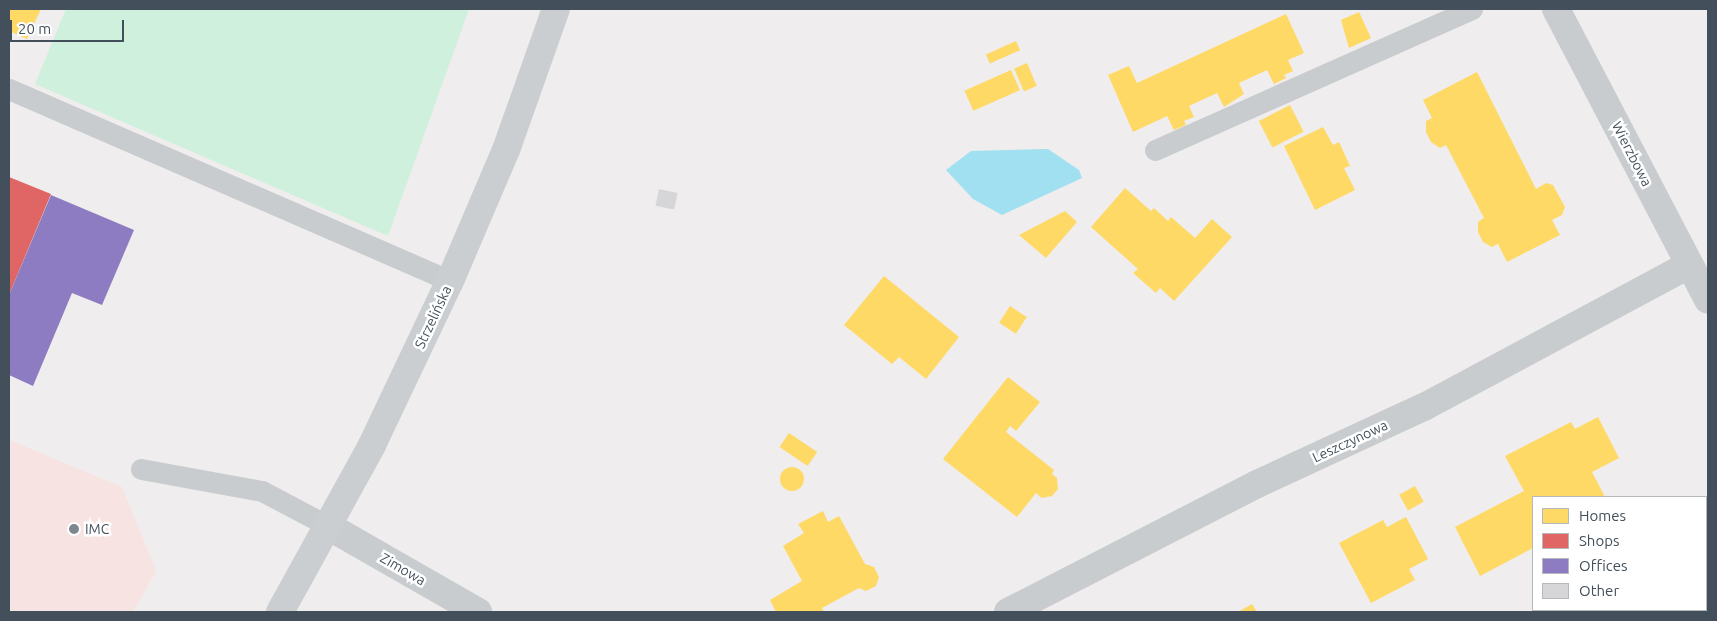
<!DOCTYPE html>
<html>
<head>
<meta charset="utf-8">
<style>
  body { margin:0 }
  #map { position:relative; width:1717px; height:621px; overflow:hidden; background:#efeded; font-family:Ubuntu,sans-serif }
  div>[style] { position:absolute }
  .medical>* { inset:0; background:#f7e4e2 }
  .green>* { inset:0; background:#cff0dc }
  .water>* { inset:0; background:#a0e0f1 }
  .homes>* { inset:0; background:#ffd966; transform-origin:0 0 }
  .round { border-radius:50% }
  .shops>* { inset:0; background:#e06666 }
  .offices>* { inset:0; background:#8e7cc3 }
  .building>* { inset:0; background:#d6d5d7; transform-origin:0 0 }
  .lane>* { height:21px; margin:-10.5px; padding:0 10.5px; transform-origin:10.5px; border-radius:10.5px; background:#c9ccce }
  .street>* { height:28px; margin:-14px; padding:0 14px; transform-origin:14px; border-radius:14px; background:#c9ccce }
  .secondary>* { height:28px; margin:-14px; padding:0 14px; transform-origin:14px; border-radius:14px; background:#caced1 }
  .dots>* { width:14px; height:14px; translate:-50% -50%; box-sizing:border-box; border:2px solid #fff; border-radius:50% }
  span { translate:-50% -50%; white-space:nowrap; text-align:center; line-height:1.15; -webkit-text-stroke:5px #fff; paint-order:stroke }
  .street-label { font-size:14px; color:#43505b }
  .poi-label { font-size:14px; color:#43505b }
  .left { translate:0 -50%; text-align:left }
  .frame { position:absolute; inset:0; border:10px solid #43505b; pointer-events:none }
  .legend { position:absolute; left:1532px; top:496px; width:175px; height:115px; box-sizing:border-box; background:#fff; border:1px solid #b4b9bd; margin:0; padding:6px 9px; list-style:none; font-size:15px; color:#43505b }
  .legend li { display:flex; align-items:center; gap:10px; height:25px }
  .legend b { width:25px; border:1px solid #b4b9bd }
  .scale { position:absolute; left:10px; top:20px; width:114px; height:22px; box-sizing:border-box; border:2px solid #43505b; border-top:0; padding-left:6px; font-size:15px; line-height:18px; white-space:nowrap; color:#43505b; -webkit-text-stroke:4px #fff; paint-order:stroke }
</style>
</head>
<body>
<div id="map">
  <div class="medical">
    <div style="clip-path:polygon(9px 440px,122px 487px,156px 571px,133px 612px,9px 612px)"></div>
  </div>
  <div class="green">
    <div style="clip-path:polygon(66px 9px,469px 9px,388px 236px,35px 84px)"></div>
  </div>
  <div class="water">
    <div style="clip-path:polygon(1048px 149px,1079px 170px,1082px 178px,1002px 215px,973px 199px,946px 170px,971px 151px)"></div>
  </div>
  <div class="homes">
    <div style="clip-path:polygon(9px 9px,41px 9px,27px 39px,9px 31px)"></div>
    <div style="clip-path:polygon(1359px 12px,1371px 38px,1349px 48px,1341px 20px)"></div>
    <div style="clip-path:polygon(1286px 14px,1304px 53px,1288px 60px,1293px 71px,1284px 75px,1286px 78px,1274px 84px,1267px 70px,1239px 83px,1244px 94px,1224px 107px,1217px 93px,1189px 106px,1194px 117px,1184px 121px,1186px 125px,1174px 130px,1167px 116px,1133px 132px,1108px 75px,1129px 66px,1137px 83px)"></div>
    <div style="left:1016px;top:41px;width:10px;height:33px;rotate:66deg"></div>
    <div style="left:1027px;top:63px;width:25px;height:14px;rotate:67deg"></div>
    <div style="left:1011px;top:70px;width:22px;height:51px;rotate:66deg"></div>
    <div style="clip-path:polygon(1477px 72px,1536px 189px,1546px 183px,1553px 185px,1565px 207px,1562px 215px,1552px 220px,1560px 235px,1507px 262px,1498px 244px,1492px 247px,1483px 242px,1478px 232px,1478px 222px,1484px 218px,1446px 145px,1440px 148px,1431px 142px,1426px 132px,1426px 121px,1432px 118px,1423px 100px)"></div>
    <div style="left:1290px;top:105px;width:30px;height:35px;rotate:63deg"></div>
    <div style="clip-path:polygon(1323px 127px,1333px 145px,1339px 142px,1350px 166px,1344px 168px,1355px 190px,1315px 210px,1284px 146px)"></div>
    <div style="clip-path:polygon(1125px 188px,1151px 211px,1154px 208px,1168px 221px,1171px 217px,1195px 238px,1212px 219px,1232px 237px,1174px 301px,1160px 288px,1156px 293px,1133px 273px,1138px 269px,1091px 227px)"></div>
    <div style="clip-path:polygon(1065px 211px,1077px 222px,1046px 258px,1019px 235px)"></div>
    <div style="clip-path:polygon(884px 276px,959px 337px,926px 379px,899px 357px,892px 364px,844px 325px)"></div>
    <div style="left:1010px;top:306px;width:20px;height:20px;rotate:33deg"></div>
    <div style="clip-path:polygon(1008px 377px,1040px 402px,1016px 431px,1010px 426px,1006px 432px,1054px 470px,1052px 474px,1057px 478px,1058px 489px,1052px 496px,1042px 498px,1036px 493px,1017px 517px,943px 459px)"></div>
    <div style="clip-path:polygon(1598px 417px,1619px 458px,1592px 472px,1605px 497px,1533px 497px,1533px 548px,1480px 576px,1455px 527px,1524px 491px,1505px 456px,1571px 422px,1575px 429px)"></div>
    <div style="left:789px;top:433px;width:34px;height:17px;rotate:34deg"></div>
    <div class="round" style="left:780px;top:467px;width:24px;height:24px"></div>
    <div style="left:1415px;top:486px;width:18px;height:18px;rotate:61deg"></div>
    <div style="left:1708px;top:507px;width:66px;height:2px;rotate:90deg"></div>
    <div style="clip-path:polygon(823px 511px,828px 522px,839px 516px,865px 564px,874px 567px,879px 577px,876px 586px,866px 591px,859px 588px,822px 608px,824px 612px,776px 612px,770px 600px,802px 581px,783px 546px,804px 533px,798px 524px)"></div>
    <div style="clip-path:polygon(1406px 517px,1428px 559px,1409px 569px,1415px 580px,1371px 603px,1339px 543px,1383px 520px,1387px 527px)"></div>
    <div style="clip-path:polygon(1252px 604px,1257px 612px,1238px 612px)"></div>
  </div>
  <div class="shops">
    <div style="clip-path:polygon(9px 177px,51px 194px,9px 295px)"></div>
  </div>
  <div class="offices">
    <div style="clip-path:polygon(51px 195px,134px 230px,102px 305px,72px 293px,33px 386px,9px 375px,9px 295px)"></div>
  </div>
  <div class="building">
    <div style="left:659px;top:189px;width:19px;height:17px;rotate:12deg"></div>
  </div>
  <div class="lane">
    <div style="left:9px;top:89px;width:481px;rotate:23.5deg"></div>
    <div style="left:1155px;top:150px;width:347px;rotate:-24deg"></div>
    <div style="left:141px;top:469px;width:123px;rotate:10.3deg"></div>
    <div style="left:262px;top:491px;width:75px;rotate:27.9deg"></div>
  </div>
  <div class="street">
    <div style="left:1556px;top:9px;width:328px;rotate:62.4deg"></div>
    <div style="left:328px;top:526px;width:173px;rotate:29.8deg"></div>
    <div style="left:1008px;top:612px;width:280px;rotate:-27.2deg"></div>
    <div style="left:1257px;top:484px;width:184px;rotate:-24.8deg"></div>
    <div style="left:1424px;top:407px;width:301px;rotate:-28.2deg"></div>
  </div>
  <div class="secondary">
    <div style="left:280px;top:612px;width:191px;rotate:-61.1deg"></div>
    <div style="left:372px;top:445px;width:182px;rotate:-64.6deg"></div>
    <div style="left:450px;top:281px;width:142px;rotate:-66.9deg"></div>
    <div style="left:506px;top:150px;width:150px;rotate:-70.5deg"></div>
  </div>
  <div class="dots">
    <div style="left:74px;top:529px;background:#7f878e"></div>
  </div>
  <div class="street-label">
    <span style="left:1632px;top:154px;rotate:63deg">Wierzbowa</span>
    <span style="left:433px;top:317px;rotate:-65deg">Strzelińska</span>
    <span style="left:1350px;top:441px;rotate:-25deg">Leszczynowa</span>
    <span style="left:403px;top:569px;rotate:30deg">Zimowa</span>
  </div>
  <div class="poi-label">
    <span class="left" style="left:85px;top:529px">IMC</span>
  </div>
  <div class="frame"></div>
  <ul class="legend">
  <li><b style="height:14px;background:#ffd966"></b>Homes</li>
  <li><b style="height:14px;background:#e06666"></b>Shops</li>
  <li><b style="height:14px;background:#8e7cc3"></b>Offices</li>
  <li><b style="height:14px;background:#d6d5d7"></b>Other</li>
  </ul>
  <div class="scale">20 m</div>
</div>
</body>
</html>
